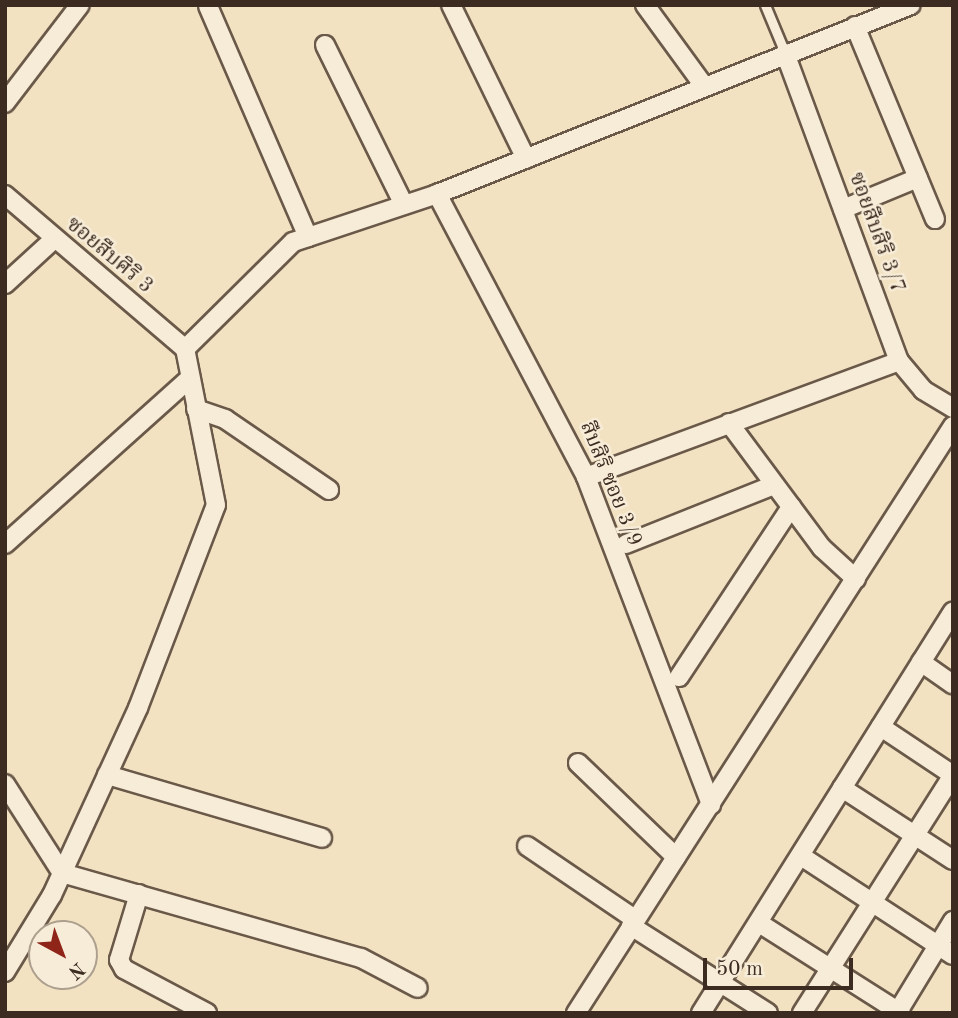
<!DOCTYPE html>
<html>
<head>
<meta charset="utf-8">
<style>
  body { margin:0 }
  #map { position:relative; width:958px; height:1018px; overflow:hidden; background:#f2e2c2; font-family:"Old Standard TT","Noto Serif Thai",serif }
  div>[style] { position:absolute }
  .roads { filter:drop-shadow(2px 0 #6a5949) drop-shadow(-2px 0 #6a5949) drop-shadow(0 2px #6a5949) drop-shadow(0 -2px #6a5949) }
  .lane>* { height:9px; margin:-4.5px; padding:0 4.5px; transform-origin:4.5px; border-radius:4.5px; background:#f7ecd7 }
  .street>* { height:18px; margin:-9px; padding:0 9px; transform-origin:9px; border-radius:9px; background:#f7ecd7 }
  span { translate:-50% -50%; white-space:nowrap; text-align:center; line-height:1.15; -webkit-text-stroke:5px #f7ecd7; paint-order:stroke }
  .street-label { font-size:21px; color:#3c2b21 }
  .frame { position:absolute; inset:0; border:7px solid #3c2b21; pointer-events:none }
  .north { position:absolute; left:28px; top:920px; width:70px; height:70px; box-sizing:border-box; background:#f7ecd7; border:2px solid #ac9f8e; border-radius:50%; rotate:139deg; font-size:19px; font-weight:700; line-height:28px; text-align:center; color:#3c2b21 }
  .north::after { content:''; display:block; margin:auto; width:24px; height:32px; background:#8f2418; clip-path:polygon(50% 0,100% 100%,50% 72%,0 100%) }
  .scale { position:absolute; left:703px; top:958px; width:150px; height:32px; box-sizing:border-box; border:4px solid #3c2b21; border-top:0; padding-left:9px; font-size:21px; line-height:24px; white-space:nowrap; color:#3c2b21; -webkit-text-stroke:5px #f7ecd7; paint-order:stroke }
</style>
</head>
<body>
<div id="map">
  <div class="roads">
    <div class="lane">
      <div style="left:765px;top:5px;width:52px;rotate:67.4deg"></div>
    </div>
    <div class="street">
      <div style="left:451px;top:5px;width:171px;rotate:64deg"></div>
      <div style="left:645px;top:5px;width:100px;rotate:53.9deg"></div>
      <div style="left:208px;top:6px;width:252px;rotate:66.6deg"></div>
      <div style="left:855px;top:26px;width:209px;rotate:67.5deg"></div>
      <div style="left:325px;top:45px;width:178px;rotate:63.7deg"></div>
      <div style="left:785px;top:53px;width:328px;rotate:69.7deg"></div>
      <div style="left:899px;top:361px;width:38px;rotate:50deg"></div>
      <div style="left:923px;top:390px;width:35px;rotate:31deg"></div>
      <div style="left:5px;top:103px;width:123px;rotate:-52.6deg"></div>
      <div style="left:437px;top:194px;width:320px;rotate:62.2deg"></div>
      <div style="left:586px;top:477px;width:351px;rotate:69.1deg"></div>
      <div style="left:5px;top:195px;width:237px;rotate:40.5deg"></div>
      <div style="left:843px;top:209px;width:81px;rotate:-22.5deg"></div>
      <div style="left:5px;top:284px;width:65px;rotate:-42.5deg"></div>
      <div style="left:196px;top:409px;width:31px;rotate:19deg"></div>
      <div style="left:225px;top:419px;width:126px;rotate:34.3deg"></div>
      <div style="left:729px;top:423px;width:156px;rotate:53.4deg"></div>
      <div style="left:822px;top:548px;width:46px;rotate:42.4deg"></div>
      <div style="left:586px;top:477px;width:334px;rotate:-20.3deg"></div>
      <div style="left:5px;top:544px;width:249px;rotate:-41.9deg"></div>
      <div style="left:626px;top:544px;width:159px;rotate:-21.7deg"></div>
      <div style="left:921px;top:662px;width:39px;rotate:35deg"></div>
      <div style="left:679px;top:677px;width:204px;rotate:-56.6deg"></div>
      <div style="left:578px;top:763px;width:136px;rotate:43.8deg"></div>
      <div style="left:107px;top:775px;width:224px;rotate:16.3deg"></div>
      <div style="left:5px;top:784px;width:106px;rotate:57.4deg"></div>
      <div style="left:62px;top:873px;width:311px;rotate:15.9deg"></div>
      <div style="left:361px;top:958px;width:64px;rotate:27.8deg"></div>
      <div style="left:842px;top:788px;width:132px;rotate:33deg"></div>
      <div style="left:527px;top:846px;width:130px;rotate:34.1deg"></div>
      <div style="left:801px;top:856px;width:181px;rotate:33.1deg"></div>
      <div style="left:139px;top:894px;width:69px;rotate:106.9deg"></div>
      <div style="left:119px;top:960px;width:10px;rotate:61deg"></div>
      <div style="left:124px;top:969px;width:94px;rotate:27.9deg"></div>
      <div style="left:759px;top:923px;width:168px;rotate:32.4deg"></div>
      <div style="left:631px;top:926px;width:162px;rotate:32.4deg"></div>
      <div style="left:5px;top:972px;width:90px;rotate:-58.6deg"></div>
      <div style="left:52px;top:895px;width:206px;rotate:-65.3deg"></div>
      <div style="left:138px;top:708px;width:217px;rotate:-69deg"></div>
      <div style="left:216px;top:505px;width:159px;rotate:-101.2deg"></div>
      <div style="left:185px;top:349px;width:152px;rotate:-44.7deg"></div>
      <div style="left:293px;top:242px;width:152px;rotate:-18.4deg"></div>
      <div style="left:437px;top:194px;width:510px;rotate:-21.74deg"></div>
      <div style="left:576px;top:1013px;width:698px;rotate:-57.29deg"></div>
      <div style="left:701px;top:1013px;width:474px;rotate:-57.9deg"></div>
      <div style="left:802px;top:1013px;width:282px;rotate:-57.6deg"></div>
      <div style="left:953px;top:775px;width:87px;rotate:-146.3deg"></div>
      <div style="left:897px;top:1013px;width:108px;rotate:-58.7deg"></div>
    </div>
  </div>
  <div class="street-label">
    <span style="left:876px;top:233px;rotate:70deg">ซอยสืบสิริ 3/7</span>
    <span style="left:109px;top:256px;rotate:40deg">ซอยสืบศิริ 3</span>
    <span style="left:610px;top:484px;rotate:68deg">สืบสิริ ซอย 3/9</span>
  </div>
  <div class="frame"></div>
  <div class="north">N</div>
  <div class="scale">50 m</div>
</div>
</body>
</html>
